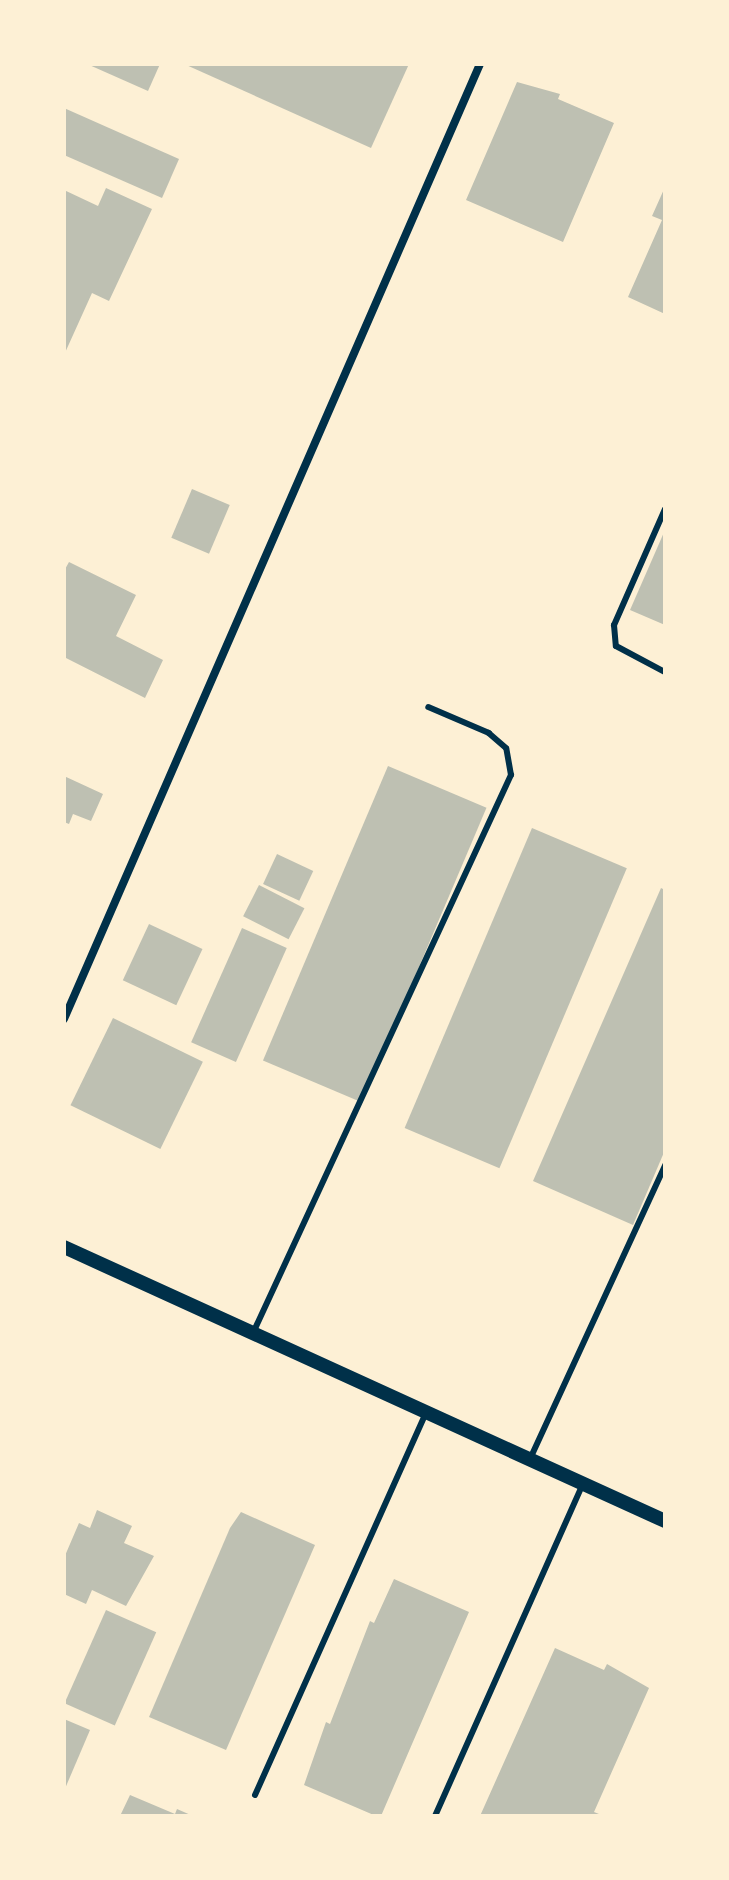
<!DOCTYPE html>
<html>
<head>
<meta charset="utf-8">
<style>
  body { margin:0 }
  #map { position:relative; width:729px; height:1880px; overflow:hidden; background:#fdf0d5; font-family:Karla,sans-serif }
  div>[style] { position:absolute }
  .building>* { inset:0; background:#bec0b2; transform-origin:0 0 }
  .service>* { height:6px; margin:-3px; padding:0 3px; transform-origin:3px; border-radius:3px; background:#003049 }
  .minor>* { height:8px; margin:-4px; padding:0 4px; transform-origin:4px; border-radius:4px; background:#003049 }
  .tertiary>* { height:14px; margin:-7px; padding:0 7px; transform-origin:7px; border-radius:7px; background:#003049 }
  span { translate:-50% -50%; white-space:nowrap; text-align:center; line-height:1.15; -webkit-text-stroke:6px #fdf0d5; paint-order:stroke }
  .frame { position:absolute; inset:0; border:66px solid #fdf0d5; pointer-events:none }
</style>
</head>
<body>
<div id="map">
  <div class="building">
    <div style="clip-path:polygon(87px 64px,160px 64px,148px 91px)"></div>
    <div style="clip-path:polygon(184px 64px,409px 64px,371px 148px)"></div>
    <div style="clip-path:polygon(517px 82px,560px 94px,558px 99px,614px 123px,563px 242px,466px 200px)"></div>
    <div style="clip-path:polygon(64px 108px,179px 159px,162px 198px,64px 155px)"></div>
    <div style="clip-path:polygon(665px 187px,665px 314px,628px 297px,662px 220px,652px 216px)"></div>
    <div style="clip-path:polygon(106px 188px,152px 209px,109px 301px,92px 293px,64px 355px,64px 190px,98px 206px)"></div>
    <div style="left:192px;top:489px;width:41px;height:53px;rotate:23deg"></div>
    <div style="clip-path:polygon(665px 530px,665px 625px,630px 610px)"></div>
    <div style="clip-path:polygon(69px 562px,136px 595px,116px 636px,163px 660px,145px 698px,64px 657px,64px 571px)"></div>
    <div style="left:388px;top:766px;width:107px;height:320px;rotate:23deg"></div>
    <div style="clip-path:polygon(64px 776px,103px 794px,91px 821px,73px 814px,69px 824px,64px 822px)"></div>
    <div style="left:532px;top:828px;width:103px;height:326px;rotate:23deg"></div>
    <div style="left:277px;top:854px;width:40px;height:33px;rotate:25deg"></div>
    <div style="left:259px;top:885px;width:51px;height:35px;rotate:27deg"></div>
    <div style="clip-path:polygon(661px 888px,665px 890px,665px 1150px,633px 1225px,533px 1181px)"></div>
    <div style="left:149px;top:924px;width:59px;height:62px;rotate:25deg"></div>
    <div style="left:242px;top:928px;width:49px;height:125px;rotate:24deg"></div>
    <div style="left:113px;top:1018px;width:100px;height:97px;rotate:26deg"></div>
    <div style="clip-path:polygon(97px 1510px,132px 1526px,124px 1543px,154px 1556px,126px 1606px,92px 1590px,86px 1604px,64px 1594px,64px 1558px,79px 1523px,90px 1528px)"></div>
    <div style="clip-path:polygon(241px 1512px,315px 1545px,226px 1750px,149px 1717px,230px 1528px)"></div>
    <div style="clip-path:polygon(394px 1579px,469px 1612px,381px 1816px,376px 1816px,304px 1785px,326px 1722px,330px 1724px,370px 1621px,374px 1623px)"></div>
    <div style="left:106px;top:1610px;width:55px;height:102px;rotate:24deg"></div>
    <div style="clip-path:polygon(555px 1648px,604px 1670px,607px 1664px,649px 1688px,594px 1812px,604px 1816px,480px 1816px)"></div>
    <div style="clip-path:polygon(64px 1719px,90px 1730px,64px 1791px)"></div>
    <div style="clip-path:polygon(130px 1795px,175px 1814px,177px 1809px,193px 1816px,120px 1816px)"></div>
  </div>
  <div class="service">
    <div style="left:665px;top:509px;width:127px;rotate:113.7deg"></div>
    <div style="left:614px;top:625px;width:21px;rotate:85deg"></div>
    <div style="left:616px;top:646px;width:55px;rotate:28deg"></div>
    <div style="left:253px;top:1333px;width:615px;rotate:-65.19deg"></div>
    <div style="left:511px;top:775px;width:27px;rotate:-100deg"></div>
    <div style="left:506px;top:748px;width:23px;rotate:-139deg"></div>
    <div style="left:489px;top:733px;width:66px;rotate:-156.9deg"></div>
    <div style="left:530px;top:1459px;width:324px;rotate:-65.3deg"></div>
    <div style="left:255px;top:1795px;width:419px;rotate:-65.9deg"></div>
    <div style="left:435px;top:1816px;width:363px;rotate:-66deg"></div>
  </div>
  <div class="minor">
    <div style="left:64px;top:1019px;width:1042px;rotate:-66.46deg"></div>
  </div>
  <div class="tertiary">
    <div style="left:64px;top:1247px;width:661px;rotate:24.51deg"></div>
  </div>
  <div class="frame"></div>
</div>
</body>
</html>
